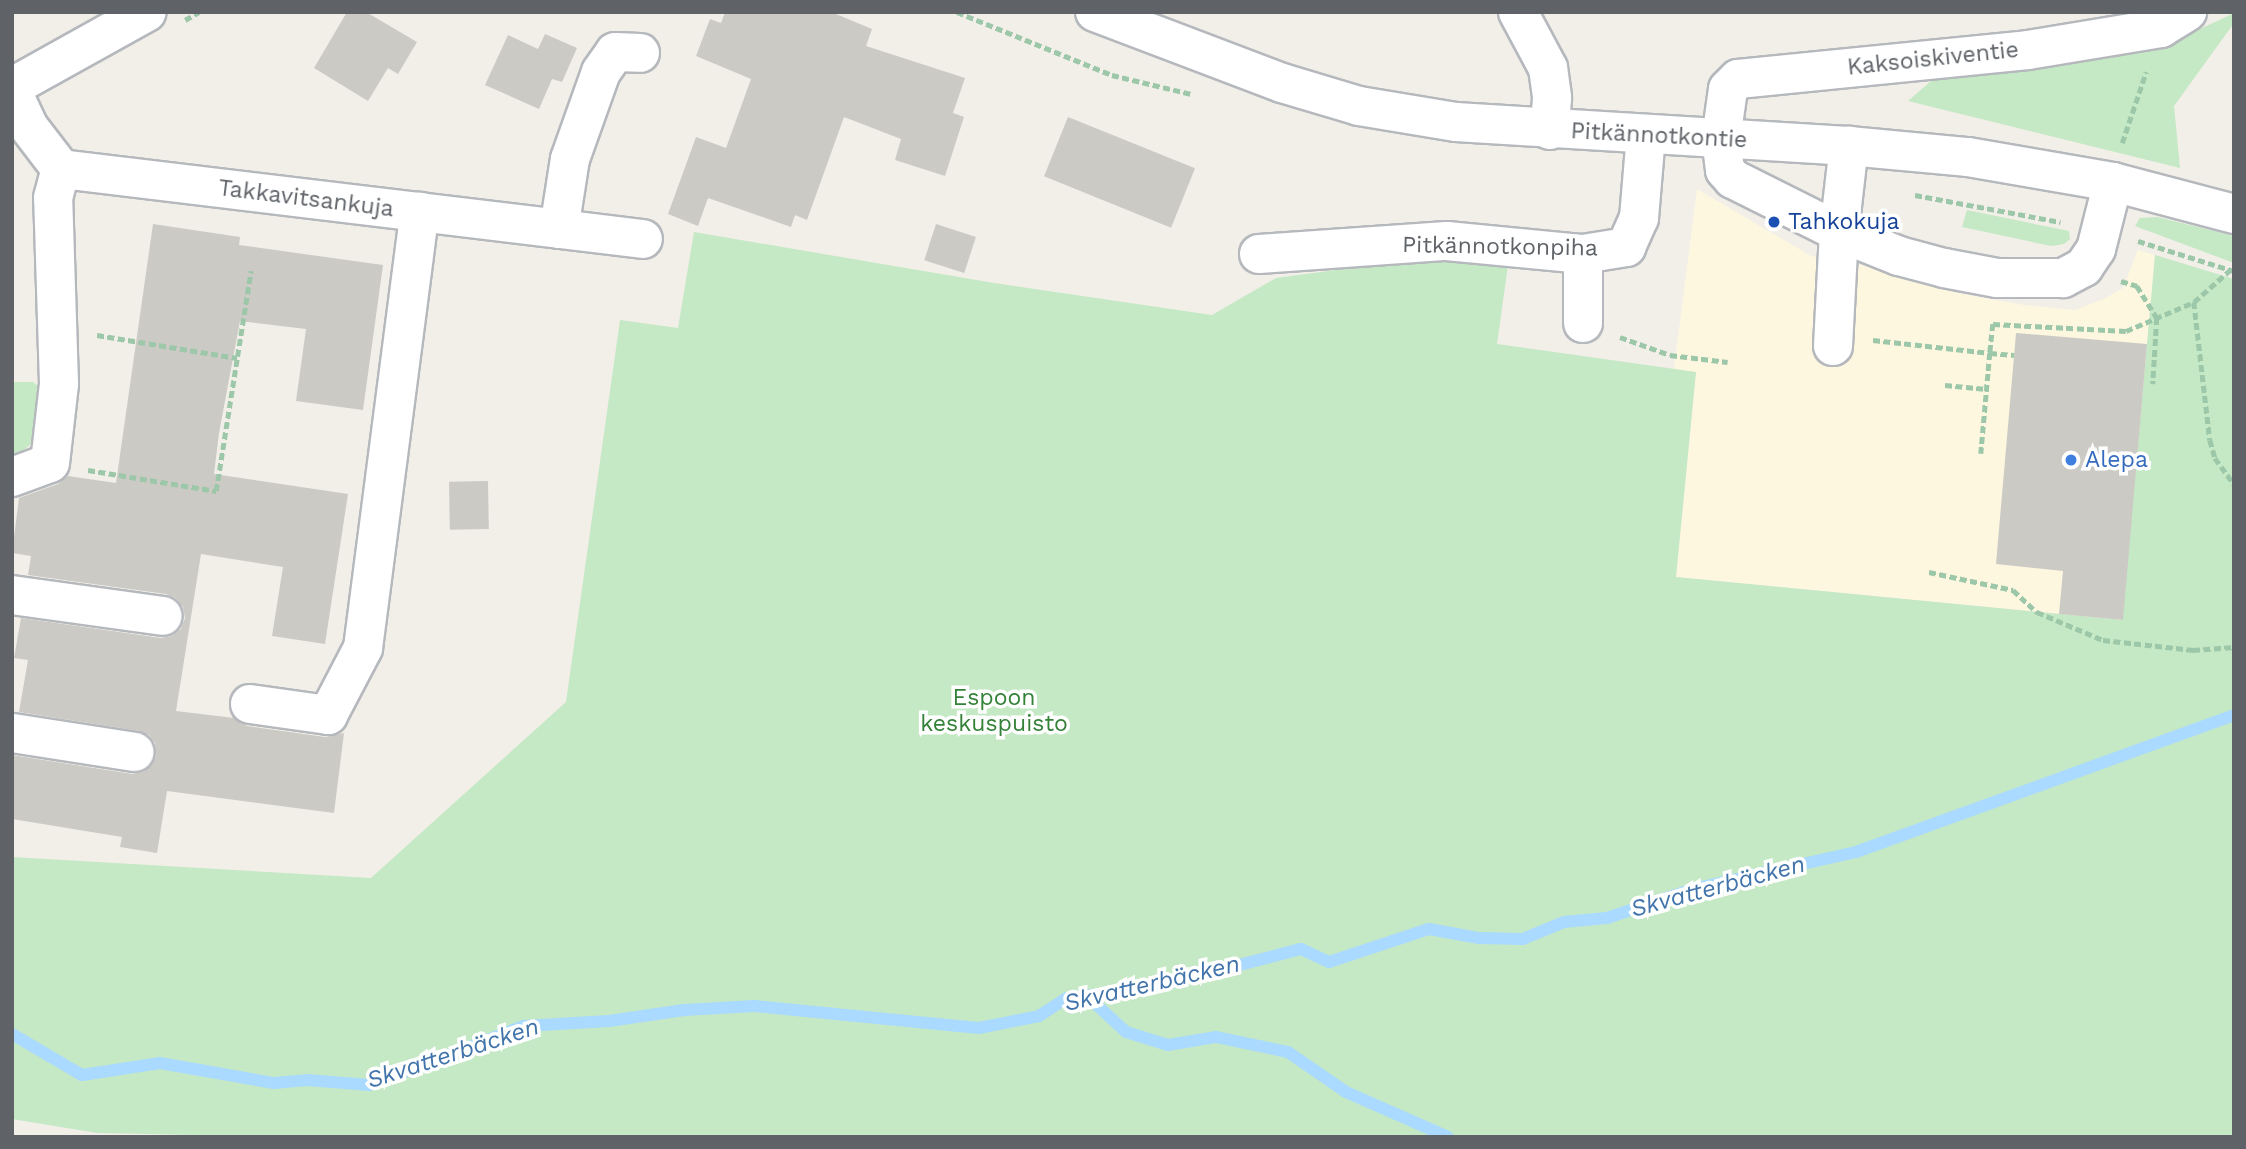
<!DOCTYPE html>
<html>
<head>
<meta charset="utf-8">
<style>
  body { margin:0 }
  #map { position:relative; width:2246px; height:1149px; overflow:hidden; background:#f1efe8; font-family:"Work Sans",sans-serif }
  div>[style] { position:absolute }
  .commercial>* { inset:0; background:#fef7e0 }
  .green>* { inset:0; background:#c5e8c5 }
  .stream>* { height:12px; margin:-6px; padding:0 6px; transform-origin:6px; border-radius:6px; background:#aadaff }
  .building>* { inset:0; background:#cccac5; transform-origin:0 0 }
  .path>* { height:4.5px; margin-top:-2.25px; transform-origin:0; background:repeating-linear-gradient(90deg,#9cc7a9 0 7px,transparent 0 10.5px) }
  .roads { filter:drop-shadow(2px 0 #b5b8bc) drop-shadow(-2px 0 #b5b8bc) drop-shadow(0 2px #b5b8bc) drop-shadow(0 -2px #b5b8bc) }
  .minor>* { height:38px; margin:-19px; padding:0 19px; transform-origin:19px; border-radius:19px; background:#fff }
  .dots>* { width:19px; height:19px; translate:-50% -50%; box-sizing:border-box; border:4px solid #fff; border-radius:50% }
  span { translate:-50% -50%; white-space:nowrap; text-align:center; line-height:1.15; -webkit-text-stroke:7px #fff; paint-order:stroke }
  .street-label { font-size:23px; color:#5f6368 }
  .transit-label { font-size:23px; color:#164399 }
  .left { translate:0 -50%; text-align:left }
  .shop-label { font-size:23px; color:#366cbe }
  .park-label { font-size:23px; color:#348238 }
  .water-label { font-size:24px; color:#4174aa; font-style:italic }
  .frame { position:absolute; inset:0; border:14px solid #5f6368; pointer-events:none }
</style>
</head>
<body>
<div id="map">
  <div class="commercial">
    <div style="clip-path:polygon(1697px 189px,1811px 256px,1871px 267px,1956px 293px,2024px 305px,2075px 310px,2104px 299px,2123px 288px,2138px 250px,2155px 255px,2123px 620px,1676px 577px,1696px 373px,1674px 369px)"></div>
  </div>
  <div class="green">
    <div style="clip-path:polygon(2234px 13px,2234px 23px,2174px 106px,2180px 168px,1908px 101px,1931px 81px,2164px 46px)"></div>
    <div style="clip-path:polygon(1967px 210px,2069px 231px,2070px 239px,2064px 244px,2051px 246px,1962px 227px)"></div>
    <div style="clip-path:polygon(2157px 217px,2234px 236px,2234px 263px,2135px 226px,2140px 218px)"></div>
    <div style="clip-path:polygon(694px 232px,994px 283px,1212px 315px,1276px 278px,1470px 252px,1508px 265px,1497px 344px,1696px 372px,1676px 577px,2122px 620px,2155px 255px,2234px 279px,2234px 1137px,290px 1137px,97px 1133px,12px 1119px,12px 857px,371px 878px,566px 702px,620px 320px,678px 328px)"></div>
    <div style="clip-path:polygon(12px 382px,33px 382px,43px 390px,46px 430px,12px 461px)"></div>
  </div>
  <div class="stream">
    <div style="left:1086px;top:995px;width:54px;rotate:42.8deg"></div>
    <div style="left:1126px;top:1032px;width:44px;rotate:17.2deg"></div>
    <div style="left:1168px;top:1045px;width:49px;rotate:-9.5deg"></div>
    <div style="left:1216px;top:1037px;width:74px;rotate:11.8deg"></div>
    <div style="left:1288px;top:1052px;width:70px;rotate:34.6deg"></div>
    <div style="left:1346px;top:1092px;width:111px;rotate:23.8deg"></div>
    <div style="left:12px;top:1034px;width:81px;rotate:30.4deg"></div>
    <div style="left:82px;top:1075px;width:79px;rotate:-8.7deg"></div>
    <div style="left:160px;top:1063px;width:116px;rotate:10deg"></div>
    <div style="left:274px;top:1083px;width:33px;rotate:-5deg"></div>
    <div style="left:307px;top:1080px;width:63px;rotate:4.5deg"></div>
    <div style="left:370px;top:1085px;width:165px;rotate:-21deg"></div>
    <div style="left:524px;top:1026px;width:85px;rotate:-3.4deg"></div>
    <div style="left:609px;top:1021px;width:76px;rotate:-8.3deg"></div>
    <div style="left:684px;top:1010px;width:70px;rotate:-3.3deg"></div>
    <div style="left:754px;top:1006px;width:226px;rotate:5.6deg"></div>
    <div style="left:979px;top:1028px;width:61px;rotate:-11.3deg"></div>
    <div style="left:1039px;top:1016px;width:33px;rotate:-33deg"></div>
    <div style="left:1067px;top:998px;width:85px;rotate:-6.8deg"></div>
    <div style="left:1151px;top:988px;width:155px;rotate:-14.6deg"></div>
    <div style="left:1301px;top:949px;width:31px;rotate:25deg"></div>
    <div style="left:1329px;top:962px;width:105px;rotate:-18.3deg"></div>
    <div style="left:1429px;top:929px;width:51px;rotate:10.2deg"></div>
    <div style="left:1479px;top:938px;width:44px;rotate:1.3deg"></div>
    <div style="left:1523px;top:939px;width:44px;rotate:-22.5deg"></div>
    <div style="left:1564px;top:922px;width:43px;rotate:-5.3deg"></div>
    <div style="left:1607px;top:918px;width:91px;rotate:-18.6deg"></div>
    <div style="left:1693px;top:889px;width:167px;rotate:-12.8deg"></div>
    <div style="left:1856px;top:852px;width:402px;rotate:-19.9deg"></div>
  </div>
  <div class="building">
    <div style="clip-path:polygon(347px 12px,366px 12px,417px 42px,398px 74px,388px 68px,368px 101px,314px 68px)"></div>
    <div style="clip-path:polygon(725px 12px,831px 12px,872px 29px,866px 46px,965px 78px,953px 113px,964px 117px,945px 176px,895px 160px,901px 139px,844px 117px,807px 220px,795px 215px,791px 227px,708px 198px,698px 226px,668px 214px,696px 137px,726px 148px,751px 79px,696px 56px,710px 19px,721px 23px)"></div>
    <div style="clip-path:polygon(545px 34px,577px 48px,562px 82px,552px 79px,539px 109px,485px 85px,508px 35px,538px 49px)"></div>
    <div style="left:1068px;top:117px;width:137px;height:64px;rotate:22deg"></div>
    <div style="clip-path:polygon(153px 224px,240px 237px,239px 245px,383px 265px,363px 410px,296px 401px,306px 329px,240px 321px,219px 433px,214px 474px,348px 494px,325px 644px,272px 636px,283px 567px,201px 554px,176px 711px,234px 718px,247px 726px,325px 737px,344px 733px,334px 813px,167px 791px,157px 853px,120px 847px,122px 837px,12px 819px,12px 755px,132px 774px,144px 772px,152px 765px,156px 756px,155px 743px,149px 735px,139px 731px,19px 712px,28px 660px,14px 658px,21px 618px,161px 638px,172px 636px,181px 629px,185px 618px,183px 607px,176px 598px,166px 594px,28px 575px,31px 556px,12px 553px,19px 498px,58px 484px,68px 476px,116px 483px)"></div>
    <div style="left:936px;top:224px;width:42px;height:38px;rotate:18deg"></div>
    <div style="clip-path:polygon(2016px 333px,2147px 344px,2123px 620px,2059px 614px,2063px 571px,1996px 564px)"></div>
    <div style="left:488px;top:481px;width:48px;height:39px;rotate:89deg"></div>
  </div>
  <div class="path">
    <div style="left:957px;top:12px;width:167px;rotate:22.1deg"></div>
    <div style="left:1112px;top:75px;width:81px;rotate:13.5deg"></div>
    <div style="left:185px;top:20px;width:16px;rotate:-30deg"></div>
    <div style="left:2122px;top:143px;width:75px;rotate:-71.3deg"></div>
    <div style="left:1915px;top:195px;width:148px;rotate:10.5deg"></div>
    <div style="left:2138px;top:241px;width:101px;rotate:17.4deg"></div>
    <div style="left:2121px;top:281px;width:17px;rotate:17deg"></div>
    <div style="left:2137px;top:286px;width:38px;rotate:58deg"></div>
    <div style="left:2157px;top:318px;width:66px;rotate:93.5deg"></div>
    <div style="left:2194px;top:302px;width:139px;rotate:83.4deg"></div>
    <div style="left:2210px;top:440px;width:19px;rotate:74deg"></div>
    <div style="left:2215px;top:458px;width:32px;rotate:54deg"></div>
    <div style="left:1993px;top:324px;width:133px;rotate:3deg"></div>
    <div style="left:2126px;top:331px;width:74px;rotate:-23.1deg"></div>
    <div style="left:2194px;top:302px;width:48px;rotate:-41.6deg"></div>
    <div style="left:1993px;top:324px;width:29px;rotate:96deg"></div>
    <div style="left:1990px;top:353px;width:24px;rotate:5deg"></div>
    <div style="left:97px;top:335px;width:142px;rotate:9.3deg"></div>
    <div style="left:1620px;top:337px;width:53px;rotate:19.8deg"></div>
    <div style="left:1670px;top:355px;width:58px;rotate:6.9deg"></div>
    <div style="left:1873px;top:340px;width:118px;rotate:6.3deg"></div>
    <div style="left:1990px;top:353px;width:101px;rotate:95.1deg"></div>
    <div style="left:1945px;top:385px;width:42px;rotate:5.4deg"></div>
    <div style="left:88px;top:470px;width:130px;rotate:9.3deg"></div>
    <div style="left:216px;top:491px;width:223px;rotate:-81deg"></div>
    <div style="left:1929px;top:572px;width:86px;rotate:12.1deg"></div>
    <div style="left:2013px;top:590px;width:33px;rotate:43deg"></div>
    <div style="left:2037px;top:612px;width:72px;rotate:23deg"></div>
    <div style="left:2103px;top:640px;width:91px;rotate:6.3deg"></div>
    <div style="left:2193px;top:650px;width:41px;rotate:-4.2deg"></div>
  </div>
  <div class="roads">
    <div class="minor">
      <div style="left:1095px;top:12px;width:200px;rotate:20.8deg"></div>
      <div style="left:1282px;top:83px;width:80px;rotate:16.6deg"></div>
      <div style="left:1359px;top:106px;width:98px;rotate:9.4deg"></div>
      <div style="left:1456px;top:122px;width:394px;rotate:3.5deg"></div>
      <div style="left:1849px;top:146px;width:120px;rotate:5.3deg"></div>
      <div style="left:1968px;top:157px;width:147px;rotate:9.8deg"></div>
      <div style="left:2113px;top:182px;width:125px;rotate:14.8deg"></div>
      <div style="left:1518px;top:12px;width:64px;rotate:61.8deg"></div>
      <div style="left:1548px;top:68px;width:30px;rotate:82deg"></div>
      <div style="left:1552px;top:98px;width:32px;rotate:94deg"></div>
      <div style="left:12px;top:87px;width:154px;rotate:-29.1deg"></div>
      <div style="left:12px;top:91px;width:38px;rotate:65deg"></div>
      <div style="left:28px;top:126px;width:54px;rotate:52.5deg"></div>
      <div style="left:61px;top:169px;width:586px;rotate:6.86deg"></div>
      <div style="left:2113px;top:182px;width:69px;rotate:104.2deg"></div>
      <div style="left:2096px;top:249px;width:22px;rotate:124deg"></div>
      <div style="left:2084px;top:267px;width:24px;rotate:152deg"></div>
      <div style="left:2063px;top:278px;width:66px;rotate:180deg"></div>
      <div style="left:1997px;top:278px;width:54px;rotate:-169.3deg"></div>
      <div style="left:1944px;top:268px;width:47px;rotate:-165.1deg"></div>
      <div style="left:1899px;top:256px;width:65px;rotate:-158.2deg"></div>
      <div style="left:1839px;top:232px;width:119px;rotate:-153.4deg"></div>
      <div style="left:1733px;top:179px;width:12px;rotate:-132deg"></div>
      <div style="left:1725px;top:170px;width:31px;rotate:-97deg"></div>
      <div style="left:1721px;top:139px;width:50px;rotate:-82deg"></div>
      <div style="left:1728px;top:89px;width:14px;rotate:-45deg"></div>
      <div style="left:1738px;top:79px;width:291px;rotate:-5.7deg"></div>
      <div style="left:2028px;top:50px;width:135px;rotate:-9.4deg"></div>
      <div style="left:2161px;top:28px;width:31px;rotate:-32deg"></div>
      <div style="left:559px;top:229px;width:71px;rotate:-81.1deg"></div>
      <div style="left:570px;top:159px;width:92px;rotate:-70.4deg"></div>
      <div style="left:601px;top:72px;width:24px;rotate:-55deg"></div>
      <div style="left:615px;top:52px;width:25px;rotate:2deg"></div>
      <div style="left:1259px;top:254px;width:188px;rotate:-4deg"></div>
      <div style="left:1447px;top:241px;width:137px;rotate:5.5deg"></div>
      <div style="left:1583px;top:254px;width:44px;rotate:-9.2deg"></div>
      <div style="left:1626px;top:247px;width:32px;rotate:-66deg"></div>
      <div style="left:1639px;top:218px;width:83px;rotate:-85.2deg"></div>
      <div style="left:1583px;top:254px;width:69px;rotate:90deg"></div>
      <div style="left:1833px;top:346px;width:114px;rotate:-87deg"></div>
      <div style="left:1839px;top:232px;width:87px;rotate:-83.4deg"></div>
      <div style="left:12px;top:477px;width:40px;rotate:-20.2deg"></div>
      <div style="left:50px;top:463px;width:80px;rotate:-83.5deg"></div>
      <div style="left:59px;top:384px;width:186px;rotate:-91.8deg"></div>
      <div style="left:53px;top:198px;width:30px;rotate:-75deg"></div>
      <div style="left:12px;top:595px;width:152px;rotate:7.9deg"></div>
      <div style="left:250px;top:704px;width:79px;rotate:8deg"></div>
      <div style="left:328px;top:715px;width:76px;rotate:-62.4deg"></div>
      <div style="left:363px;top:648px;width:440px;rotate:-82.6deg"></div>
      <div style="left:12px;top:733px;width:124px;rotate:8.8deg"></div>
    </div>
  </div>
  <div class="dots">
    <div style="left:1774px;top:222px;background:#1a4fb4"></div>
    <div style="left:2071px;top:460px;background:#3f7fe0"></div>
  </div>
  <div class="street-label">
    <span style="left:1933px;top:59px;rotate:-6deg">Kaksoiskiventie</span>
    <span style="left:1659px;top:136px;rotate:3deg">Pitkännotkontie</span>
    <span style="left:306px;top:199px;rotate:7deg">Takkavitsankuja</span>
    <span style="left:1500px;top:247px;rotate:1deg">Pitkännotkonpiha</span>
  </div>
  <div class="transit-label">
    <span class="left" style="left:1788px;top:222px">Tahkokuja</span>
  </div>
  <div class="shop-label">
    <span class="left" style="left:2085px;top:460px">Alepa</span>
  </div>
  <div class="park-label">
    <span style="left:994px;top:711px">Espoon<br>keskuspuisto</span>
  </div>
  <div class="water-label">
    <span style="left:1718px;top:887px;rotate:-15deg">Skvatterbäcken</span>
    <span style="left:1152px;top:984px;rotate:-13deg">Skvatterbäcken</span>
    <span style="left:453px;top:1054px;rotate:-18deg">Skvatterbäcken</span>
  </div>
  <div class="frame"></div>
</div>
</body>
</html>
